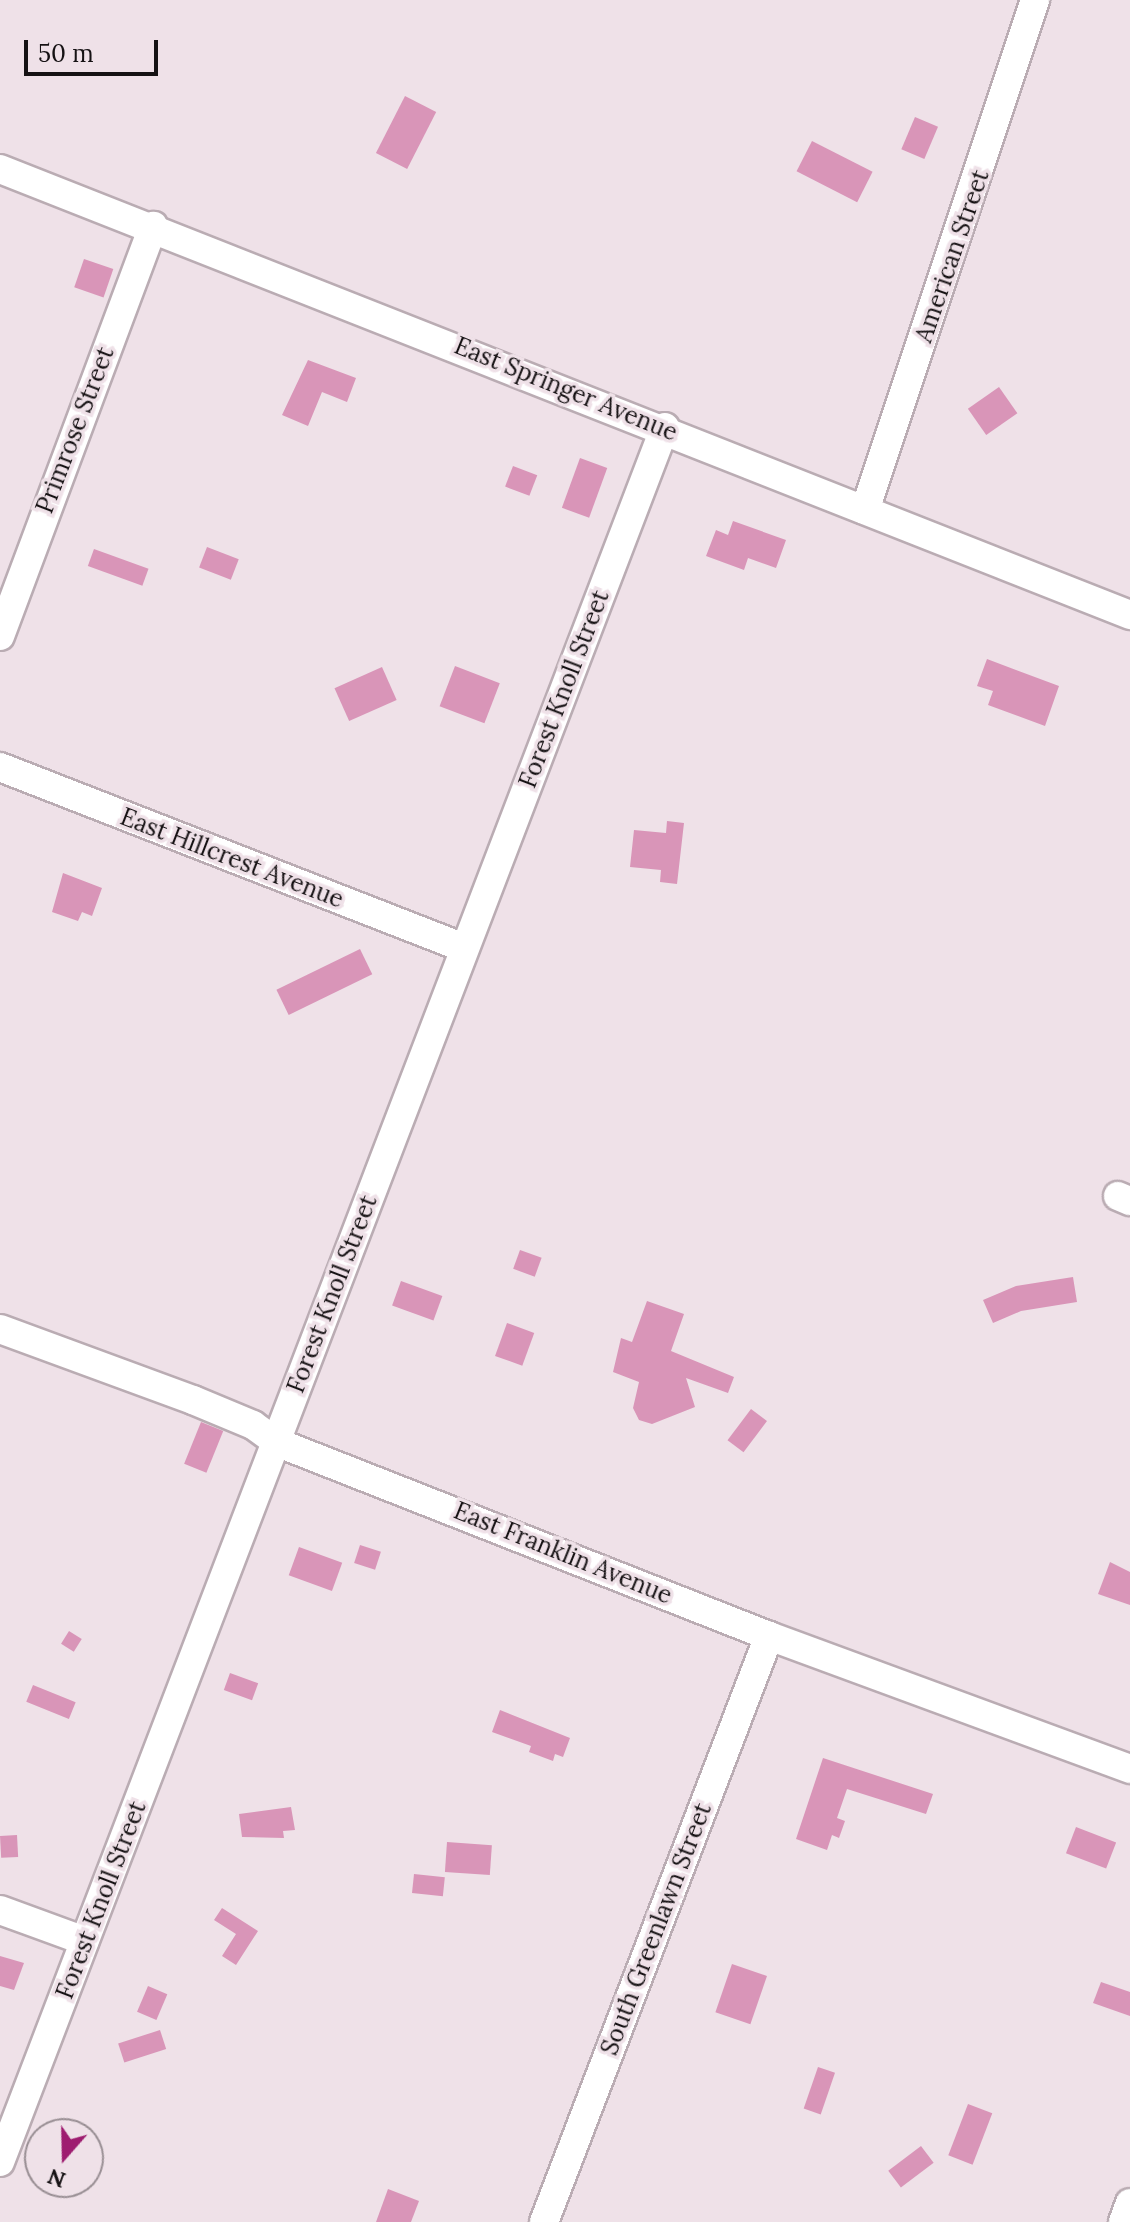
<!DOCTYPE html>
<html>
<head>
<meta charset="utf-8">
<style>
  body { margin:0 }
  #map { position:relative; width:1130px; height:2222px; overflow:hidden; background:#efe1e8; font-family:Lora,serif }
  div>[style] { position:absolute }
  .building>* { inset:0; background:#d995b8; transform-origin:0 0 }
  .roads { filter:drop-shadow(2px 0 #baacb3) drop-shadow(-2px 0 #baacb3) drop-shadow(0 2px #baacb3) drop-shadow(0 -2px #baacb3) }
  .minor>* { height:28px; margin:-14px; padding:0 14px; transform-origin:14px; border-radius:14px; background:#fff }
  span { translate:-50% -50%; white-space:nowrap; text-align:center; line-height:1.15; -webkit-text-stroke:7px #efe1e8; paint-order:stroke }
  .street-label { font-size:24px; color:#161214 }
  .north { position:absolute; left:24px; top:2118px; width:80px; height:80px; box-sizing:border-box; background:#efe1e8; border:2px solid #988e93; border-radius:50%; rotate:200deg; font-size:22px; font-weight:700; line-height:32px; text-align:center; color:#161214 }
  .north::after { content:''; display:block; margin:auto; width:28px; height:36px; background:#9e1d70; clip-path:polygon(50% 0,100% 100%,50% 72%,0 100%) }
  .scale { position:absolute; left:24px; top:40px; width:134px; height:36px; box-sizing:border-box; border:4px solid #161214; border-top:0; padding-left:10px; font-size:24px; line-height:28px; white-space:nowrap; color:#161214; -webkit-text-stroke:6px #efe1e8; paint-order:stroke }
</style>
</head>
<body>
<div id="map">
  <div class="building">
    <div style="left:405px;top:96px;width:35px;height:64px;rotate:27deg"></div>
    <div style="left:915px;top:117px;width:25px;height:35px;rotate:23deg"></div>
    <div style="left:812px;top:141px;width:68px;height:34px;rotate:27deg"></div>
    <div style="left:84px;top:259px;width:31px;height:30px;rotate:19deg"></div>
    <div style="clip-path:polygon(308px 360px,356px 378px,347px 402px,322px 392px,308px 426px,282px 415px)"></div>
    <div style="left:999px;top:387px;width:32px;height:38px;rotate:55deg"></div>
    <div style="left:580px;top:458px;width:29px;height:53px;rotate:20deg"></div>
    <div style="left:513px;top:466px;width:26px;height:22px;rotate:21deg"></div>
    <div style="clip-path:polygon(733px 521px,786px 540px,776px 568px,748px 558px,744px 570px,706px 556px,716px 530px,728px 535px)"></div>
    <div style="left:207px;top:547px;width:34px;height:22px;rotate:21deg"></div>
    <div style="left:94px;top:549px;width:58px;height:18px;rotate:20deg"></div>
    <div style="clip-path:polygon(987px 659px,1059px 686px,1045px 726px,988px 705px,993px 691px,977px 686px)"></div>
    <div style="left:455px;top:666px;width:48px;height:43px;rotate:21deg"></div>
    <div style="left:382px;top:667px;width:36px;height:52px;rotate:66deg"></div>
    <div style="clip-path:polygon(667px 821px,684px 823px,677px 884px,660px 882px,661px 870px,630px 867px,634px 830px,666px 833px)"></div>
    <div style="clip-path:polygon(63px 873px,102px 888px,92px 916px,82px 912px,78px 921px,52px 912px)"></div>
    <div style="left:360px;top:949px;width:28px;height:93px;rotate:64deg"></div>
    <div style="left:520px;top:1250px;width:23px;height:20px;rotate:20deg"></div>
    <div style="clip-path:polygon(1073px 1277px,1077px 1302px,1021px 1311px,993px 1323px,983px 1300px,1016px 1286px)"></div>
    <div style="left:401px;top:1281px;width:44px;height:26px;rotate:20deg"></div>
    <div style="clip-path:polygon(647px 1301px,684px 1314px,671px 1351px,734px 1377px,728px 1393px,686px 1378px,695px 1407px,652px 1424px,639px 1420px,633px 1408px,639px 1382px,613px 1372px,621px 1338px,632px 1342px)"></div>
    <div style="left:507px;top:1323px;width:29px;height:35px;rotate:20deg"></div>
    <div style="left:751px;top:1409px;width:20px;height:39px;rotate:37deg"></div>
    <div style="left:201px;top:1422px;width:24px;height:45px;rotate:22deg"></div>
    <div style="left:360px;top:1545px;width:22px;height:19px;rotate:18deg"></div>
    <div style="left:299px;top:1547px;width:46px;height:30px;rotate:20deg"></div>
    <div style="clip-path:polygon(1110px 1562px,1130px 1572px,1130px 1605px,1098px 1594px)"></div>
    <div style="left:69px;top:1631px;width:15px;height:15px;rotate:32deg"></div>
    <div style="left:230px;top:1673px;width:30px;height:18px;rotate:20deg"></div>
    <div style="left:33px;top:1685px;width:46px;height:18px;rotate:22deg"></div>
    <div style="clip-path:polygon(500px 1710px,570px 1738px,563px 1757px,555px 1754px,553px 1761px,529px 1752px,531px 1746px,492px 1732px)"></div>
    <div style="clip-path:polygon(823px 1758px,933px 1794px,926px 1814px,847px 1789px,837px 1818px,845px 1821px,839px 1838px,832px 1835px,827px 1850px,796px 1839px)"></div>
    <div style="clip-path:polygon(291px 1807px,295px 1830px,283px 1831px,284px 1838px,242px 1837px,239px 1814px)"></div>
    <div style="left:1076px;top:1827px;width:43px;height:28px;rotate:21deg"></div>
    <div style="left:17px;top:1835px;width:22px;height:17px;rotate:87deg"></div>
    <div style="left:447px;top:1842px;width:45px;height:30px;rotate:4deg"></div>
    <div style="left:414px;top:1874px;width:31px;height:19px;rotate:6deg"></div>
    <div style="clip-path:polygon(222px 1908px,258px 1931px,236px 1965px,222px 1956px,236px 1934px,214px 1920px)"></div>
    <div style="clip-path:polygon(0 1956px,24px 1963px,14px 1990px,0 1986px)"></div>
    <div style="left:732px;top:1964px;width:37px;height:51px;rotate:19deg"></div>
    <div style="clip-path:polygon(1101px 1982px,1130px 1992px,1130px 2016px,1093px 2003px)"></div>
    <div style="left:148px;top:1986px;width:21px;height:28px;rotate:23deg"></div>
    <div style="left:160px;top:2030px;width:20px;height:44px;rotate:72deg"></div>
    <div style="left:818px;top:2067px;width:18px;height:44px;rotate:19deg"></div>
    <div style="left:968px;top:2104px;width:26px;height:55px;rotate:21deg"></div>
    <div style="left:921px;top:2146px;width:21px;height:41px;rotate:53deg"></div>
    <div style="clip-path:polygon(388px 2189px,419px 2201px,411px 2222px,376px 2222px)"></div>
  </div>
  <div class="roads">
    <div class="minor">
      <div style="left:0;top:169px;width:1215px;rotate:21.54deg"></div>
      <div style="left:865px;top:510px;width:538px;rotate:-71.57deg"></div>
      <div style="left:0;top:636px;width:438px;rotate:-69.5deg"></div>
      <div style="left:0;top:767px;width:498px;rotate:21.3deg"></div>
      <div style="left:1118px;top:1196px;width:13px;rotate:23deg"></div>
      <div style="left:0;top:1329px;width:206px;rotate:20.2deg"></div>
      <div style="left:193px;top:1400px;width:65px;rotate:22.6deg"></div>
      <div style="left:253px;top:1425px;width:29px;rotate:36deg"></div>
      <div style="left:276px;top:1442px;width:530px;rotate:21.48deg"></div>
      <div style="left:769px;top:1636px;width:385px;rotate:20.2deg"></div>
      <div style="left:0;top:1910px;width:90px;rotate:20deg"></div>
      <div style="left:0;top:2162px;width:1858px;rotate:-69.03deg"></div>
      <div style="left:544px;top:2222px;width:628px;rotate:-69deg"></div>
      <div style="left:1123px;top:2222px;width:20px;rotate:-70deg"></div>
    </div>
  </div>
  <div class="street-label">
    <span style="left:952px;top:256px;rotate:-71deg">American Street</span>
    <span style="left:566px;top:389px;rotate:22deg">East Springer Avenue</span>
    <span style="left:75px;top:430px;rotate:-69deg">Primrose Street</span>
    <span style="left:564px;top:689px;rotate:-69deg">Forest Knoll Street</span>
    <span style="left:232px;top:858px;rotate:21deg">East Hillcrest Avenue</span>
    <span style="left:332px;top:1294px;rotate:-69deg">Forest Knoll Street</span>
    <span style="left:563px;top:1553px;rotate:22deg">East Franklin Avenue</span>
    <span style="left:101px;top:1900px;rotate:-69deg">Forest Knoll Street</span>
    <span style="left:656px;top:1929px;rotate:-69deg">South Greenlawn Street</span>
  </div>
  <div class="north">N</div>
  <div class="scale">50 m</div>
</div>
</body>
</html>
